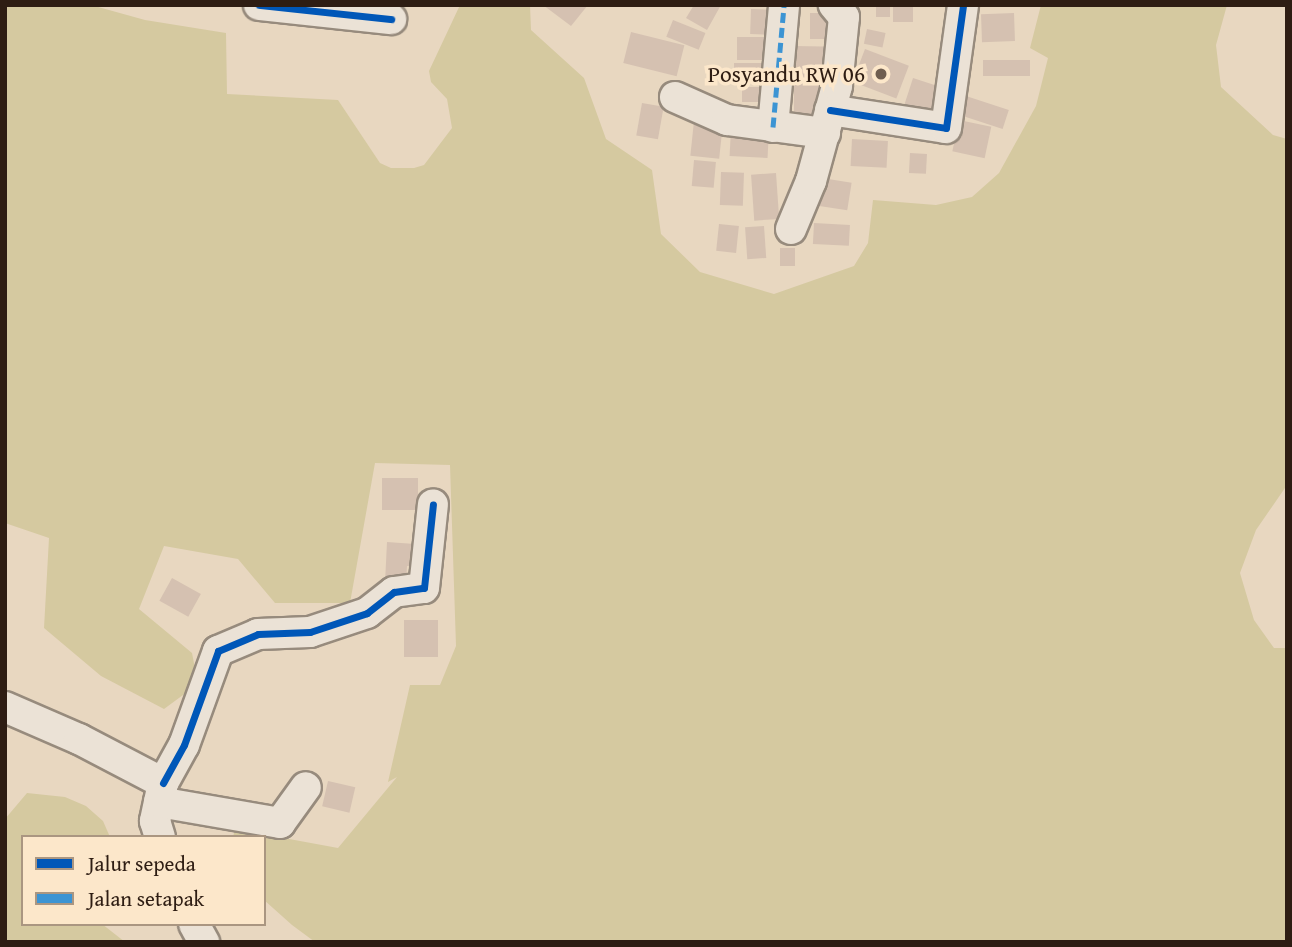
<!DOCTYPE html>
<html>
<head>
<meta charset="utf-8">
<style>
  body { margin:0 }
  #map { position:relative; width:1292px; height:947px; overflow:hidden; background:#e8d7c0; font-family:"Gentium Book Plus",serif }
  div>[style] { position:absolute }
  .green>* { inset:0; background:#d5c9a0 }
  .building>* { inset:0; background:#d5c1b1; transform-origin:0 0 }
  .roads { filter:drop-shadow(2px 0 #978b7d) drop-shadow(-2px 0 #978b7d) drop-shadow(0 2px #978b7d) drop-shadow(0 -2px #978b7d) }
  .minor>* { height:30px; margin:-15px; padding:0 15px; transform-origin:15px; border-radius:15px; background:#ebe2d6 }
  .quiet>* { height:5px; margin-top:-2.5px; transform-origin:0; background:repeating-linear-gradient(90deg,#3c94d3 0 10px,transparent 0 15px) }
  .cycleway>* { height:7px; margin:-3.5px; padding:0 3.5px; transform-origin:3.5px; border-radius:3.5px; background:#0057b8 }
  .dots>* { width:19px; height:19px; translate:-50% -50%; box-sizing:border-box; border:4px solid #fce7ca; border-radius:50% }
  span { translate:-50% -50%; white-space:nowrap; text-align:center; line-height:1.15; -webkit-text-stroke:7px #fce7ca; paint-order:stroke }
  .poi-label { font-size:23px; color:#2e1d13 }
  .right { translate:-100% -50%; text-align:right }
  .frame { position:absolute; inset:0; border:7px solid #2e1d13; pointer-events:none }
  .legend { position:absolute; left:21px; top:835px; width:245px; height:91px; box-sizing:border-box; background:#fce7ca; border:2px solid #aa9681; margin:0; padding:9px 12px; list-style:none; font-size:21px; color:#2e1d13 }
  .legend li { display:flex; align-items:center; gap:14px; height:35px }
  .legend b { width:35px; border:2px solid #aa9681 }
</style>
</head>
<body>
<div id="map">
  <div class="green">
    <div style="clip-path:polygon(5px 5px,91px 5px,145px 20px,226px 33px,227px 94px,338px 100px,380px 163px,391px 168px,414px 168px,424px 165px,452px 128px,447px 99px,431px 82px,429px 71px,460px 5px,530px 5px,531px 30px,584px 78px,606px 139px,652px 170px,661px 234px,700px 272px,774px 294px,854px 266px,868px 243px,873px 200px,936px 205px,972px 197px,999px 173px,1036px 106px,1048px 58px,1030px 48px,1041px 5px,1227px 5px,1216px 45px,1221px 87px,1273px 135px,1287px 139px,1287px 485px,1256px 530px,1240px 573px,1254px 620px,1274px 648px,1287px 648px,1287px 942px,315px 942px,292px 925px,264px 900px,264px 837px,233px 837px,235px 829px,338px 848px,397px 777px,388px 782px,410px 685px,440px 685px,456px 646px,450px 465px,375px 463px,350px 603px,275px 603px,238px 559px,164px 546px,139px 609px,192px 653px,198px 684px,164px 709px,101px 676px,44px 628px,49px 538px,5px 523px)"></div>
    <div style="clip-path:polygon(27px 793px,65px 797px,86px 806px,103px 821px,110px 837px,23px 837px,23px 924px,102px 924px,125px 942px,5px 942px,5px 819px)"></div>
  </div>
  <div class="building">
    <div style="clip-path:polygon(543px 5px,588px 5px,571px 26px)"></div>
    <div style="clip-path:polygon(694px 5px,721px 5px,707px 30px,686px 18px)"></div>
    <div style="left:876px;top:5px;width:14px;height:12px"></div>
    <div style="left:893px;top:5px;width:20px;height:17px"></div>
    <div style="left:751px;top:9px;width:26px;height:25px;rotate:2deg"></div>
    <div style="left:810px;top:13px;width:29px;height:26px"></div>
    <div style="left:1014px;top:13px;width:28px;height:33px;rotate:88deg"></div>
    <div style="left:673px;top:20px;width:35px;height:18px;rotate:22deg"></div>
    <div style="left:867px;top:29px;width:19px;height:15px;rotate:12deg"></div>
    <div style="left:631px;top:32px;width:55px;height:32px;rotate:14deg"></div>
    <div style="left:737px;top:37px;width:34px;height:23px"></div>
    <div style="left:794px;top:46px;width:44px;height:31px;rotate:1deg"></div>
    <div style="left:865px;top:49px;width:47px;height:35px;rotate:21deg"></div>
    <div style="left:983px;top:60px;width:47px;height:16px"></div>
    <div style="left:734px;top:63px;width:35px;height:20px"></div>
    <div style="left:913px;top:78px;width:33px;height:28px;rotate:18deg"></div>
    <div style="left:794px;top:80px;width:33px;height:36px"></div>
    <div style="left:742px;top:87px;width:26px;height:15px"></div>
    <div style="left:966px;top:96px;width:45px;height:20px;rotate:18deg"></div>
    <div style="left:642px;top:103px;width:22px;height:33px;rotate:10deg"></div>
    <div style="left:959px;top:120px;width:33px;height:32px;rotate:12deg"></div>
    <div style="left:694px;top:121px;width:29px;height:35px;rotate:6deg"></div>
    <div style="left:731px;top:129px;width:38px;height:27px;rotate:3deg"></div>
    <div style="left:852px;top:139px;width:36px;height:27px;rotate:3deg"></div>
    <div style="left:910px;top:153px;width:17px;height:20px;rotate:3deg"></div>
    <div style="left:694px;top:160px;width:22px;height:26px;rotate:5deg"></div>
    <div style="left:721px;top:172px;width:23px;height:33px;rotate:2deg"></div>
    <div style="left:776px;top:173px;width:46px;height:25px;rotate:86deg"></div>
    <div style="left:822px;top:178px;width:30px;height:28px;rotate:9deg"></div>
    <div style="left:814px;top:223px;width:36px;height:21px;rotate:3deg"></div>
    <div style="left:719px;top:224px;width:20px;height:27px;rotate:6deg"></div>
    <div style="left:764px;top:226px;width:32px;height:19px;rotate:86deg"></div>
    <div style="left:780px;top:248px;width:15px;height:18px"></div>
    <div style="left:382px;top:478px;width:36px;height:32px"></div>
    <div style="clip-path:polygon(387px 542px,415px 544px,414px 567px,407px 566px,406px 584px,385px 583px)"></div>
    <div style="left:172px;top:578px;width:33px;height:26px;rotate:29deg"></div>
    <div style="left:404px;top:620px;width:34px;height:37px"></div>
    <div style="left:328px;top:781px;width:28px;height:26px;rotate:13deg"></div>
  </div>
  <div class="roads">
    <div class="minor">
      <div style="left:259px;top:5px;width:133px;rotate:6.1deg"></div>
      <div style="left:675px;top:97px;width:57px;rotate:23.9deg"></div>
      <div style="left:727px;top:120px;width:99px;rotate:7.6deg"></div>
      <div style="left:830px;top:110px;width:117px;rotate:8.8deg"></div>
      <div style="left:946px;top:128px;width:124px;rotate:-82.1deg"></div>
      <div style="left:773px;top:127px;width:122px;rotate:-84.8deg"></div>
      <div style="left:791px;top:229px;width:52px;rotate:-67.4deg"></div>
      <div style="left:811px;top:181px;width:98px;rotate:-74.7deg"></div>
      <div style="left:837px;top:86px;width:69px;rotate:-84.2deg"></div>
      <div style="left:844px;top:17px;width:16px;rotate:-130deg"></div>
      <div style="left:5px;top:707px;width:81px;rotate:23.4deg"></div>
      <div style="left:79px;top:739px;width:95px;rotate:27.6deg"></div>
      <div style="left:163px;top:783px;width:39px;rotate:102deg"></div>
      <div style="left:155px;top:821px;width:17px;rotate:73deg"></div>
      <div style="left:163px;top:783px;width:43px;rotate:-61.1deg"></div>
      <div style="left:184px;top:745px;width:100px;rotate:-70.1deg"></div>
      <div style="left:218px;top:651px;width:43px;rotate:-23deg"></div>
      <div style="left:258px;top:634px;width:52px;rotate:-2.2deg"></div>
      <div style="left:310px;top:632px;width:60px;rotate:-18.4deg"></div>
      <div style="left:367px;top:613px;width:34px;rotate:-38deg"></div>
      <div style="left:394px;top:592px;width:30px;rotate:-8deg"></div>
      <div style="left:424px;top:588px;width:84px;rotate:-83.9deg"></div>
      <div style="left:159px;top:802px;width:123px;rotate:9.8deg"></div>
      <div style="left:280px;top:823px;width:44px;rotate:-54.2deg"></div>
      <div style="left:194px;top:924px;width:21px;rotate:61deg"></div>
    </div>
  </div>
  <div class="quiet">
    <div style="left:773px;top:127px;width:122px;rotate:-84.8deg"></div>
  </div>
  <div class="cycleway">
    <div style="left:259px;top:5px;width:133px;rotate:6.1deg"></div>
    <div style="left:830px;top:110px;width:117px;rotate:8.8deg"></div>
    <div style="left:946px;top:128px;width:124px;rotate:-82.1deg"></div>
    <div style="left:163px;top:783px;width:43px;rotate:-61.1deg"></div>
    <div style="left:184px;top:745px;width:100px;rotate:-70.1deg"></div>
    <div style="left:218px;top:651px;width:43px;rotate:-23deg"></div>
    <div style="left:258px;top:634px;width:52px;rotate:-2.2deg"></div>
    <div style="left:310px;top:632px;width:60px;rotate:-18.4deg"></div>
    <div style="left:367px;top:613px;width:34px;rotate:-38deg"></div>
    <div style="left:394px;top:592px;width:30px;rotate:-8deg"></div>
    <div style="left:424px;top:588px;width:84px;rotate:-83.9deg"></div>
  </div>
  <div class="dots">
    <div style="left:881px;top:74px;background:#6f5e50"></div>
  </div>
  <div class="poi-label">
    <span class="right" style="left:865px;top:74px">Posyandu RW 06</span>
  </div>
  <div class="frame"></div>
  <ul class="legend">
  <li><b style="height:9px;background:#0057b8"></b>Jalur sepeda</li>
  <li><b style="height:9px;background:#3c94d3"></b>Jalan setapak</li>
  </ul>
</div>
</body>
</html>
